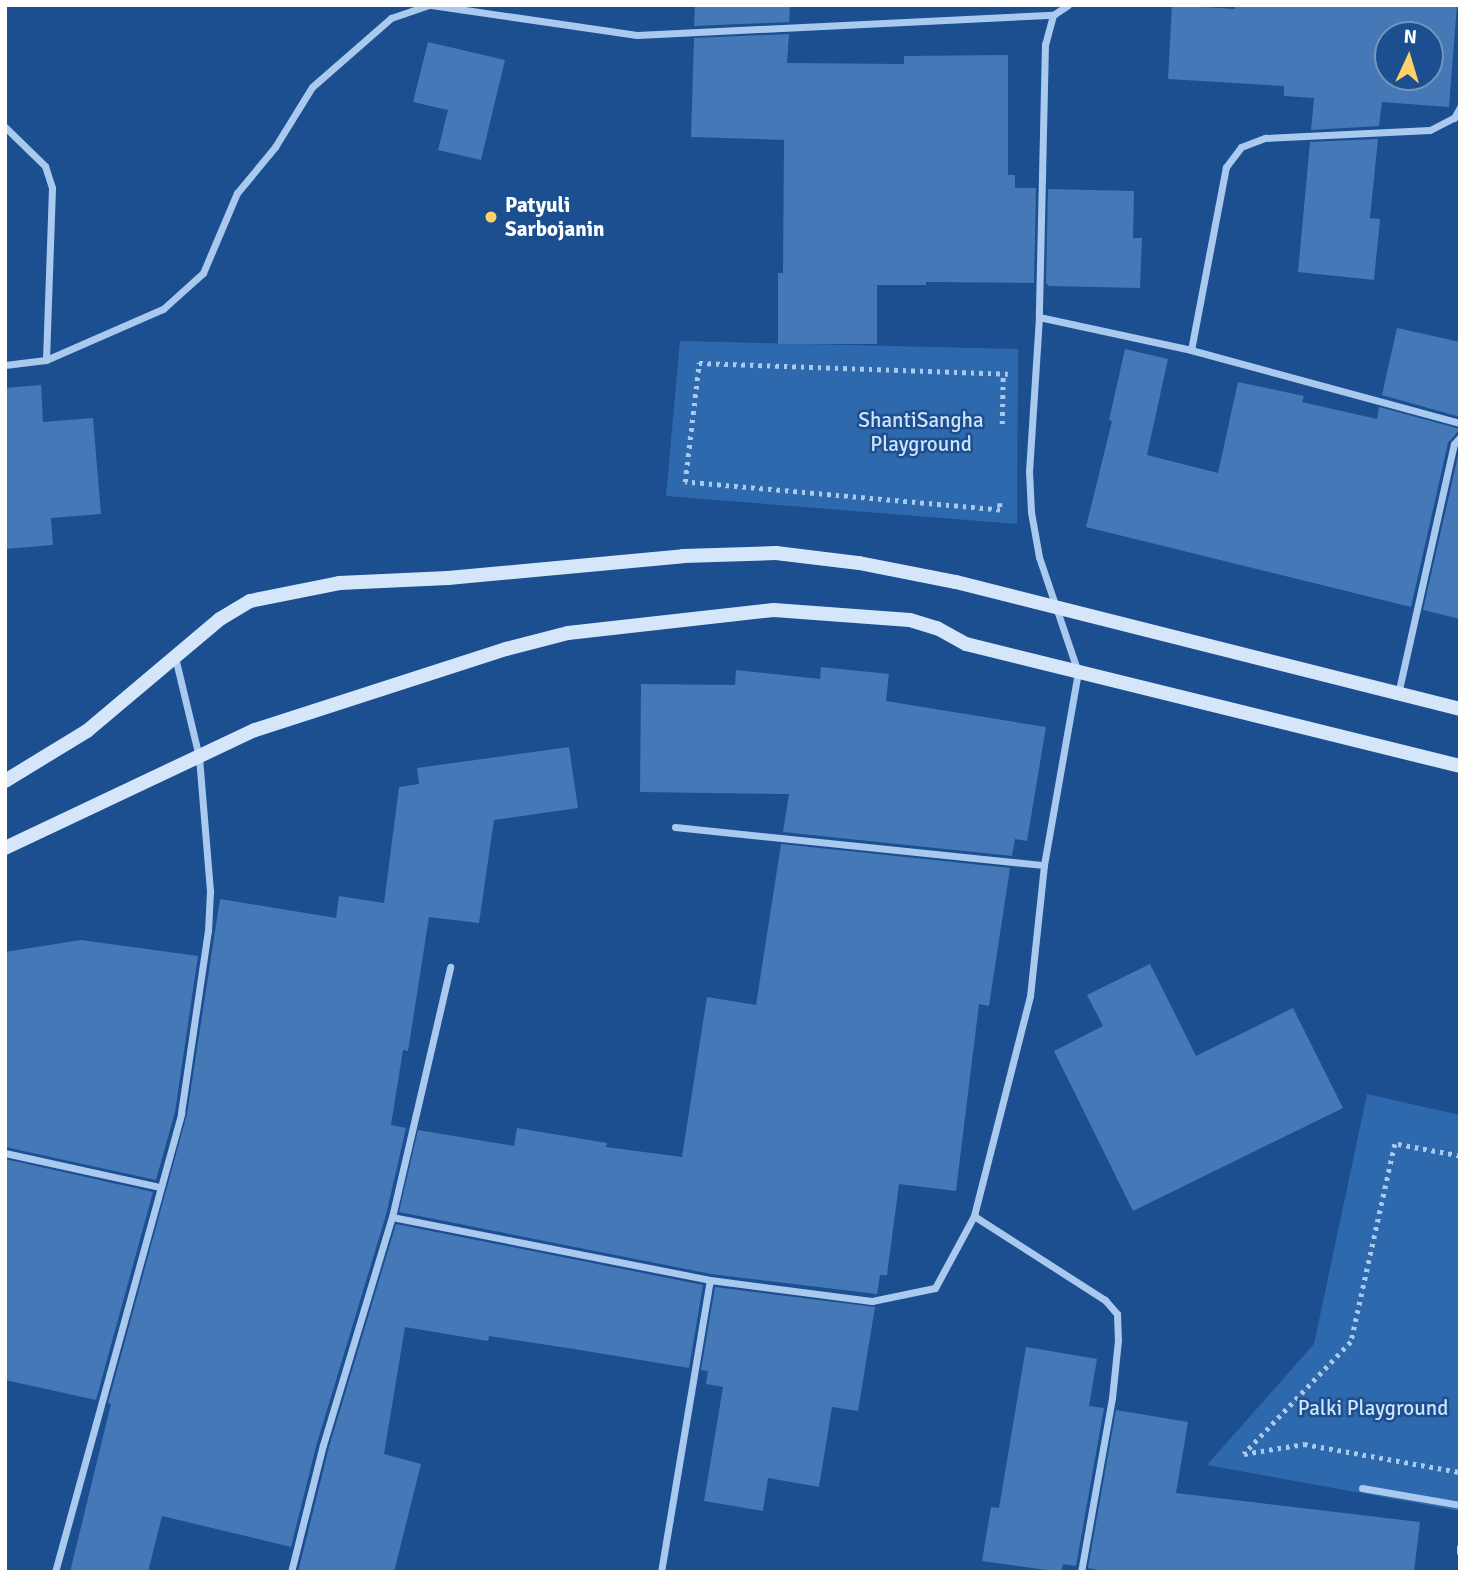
<!DOCTYPE html>
<html>
<head>
<meta charset="utf-8">
<style>
  body { margin:0 }
  #map { position:relative; width:1465px; height:1577px; overflow:hidden; background:#1b4f8f; font-family:Signika,sans-serif }
  div>[style] { position:absolute }
  .green>* { inset:0; background:#2e69ad }
  .building>* { inset:0; background:#4478b7 }
  .path>* { height:4.5px; margin-top:-2.25px; transform-origin:0; background:repeating-linear-gradient(90deg,#a9c9ee 0 3.5px,transparent 0 8.5px) }
  .minor>* { height:7px; margin:-3.5px; padding:0 3.5px; transform-origin:3.5px; border-radius:3.5px; background:#a9c9ee }
  .secondary>* { height:14px; margin:-7px; padding:0 7px; transform-origin:7px; border-radius:7px; background:#d6e6fa }
  .dots>* { width:19px; height:19px; translate:-50% -50%; box-sizing:border-box; border:4px solid #1b4f8f; border-radius:50% }
  span { translate:-50% -50%; white-space:nowrap; text-align:center; line-height:1.15; -webkit-text-stroke:5px #1b4f8f; paint-order:stroke }
  .poi-label { font-size:21px; color:#fff; font-weight:700 }
  .left { translate:0 -50%; text-align:left }
  .park-label { font-size:21px; color:#cfe3fa }
  .frame { position:absolute; inset:0; border:7px solid #fff; pointer-events:none }
  .north { position:absolute; left:1374px; top:21px; width:70px; height:70px; box-sizing:border-box; background:#1b4f8f; border:2px solid #7695bc; border-radius:50%; rotate:4deg; font-size:19px; font-weight:700; line-height:28px; text-align:center; color:#fff }
  .north::after { content:''; display:block; margin:auto; width:24px; height:32px; background:#ffd166; clip-path:polygon(50% 0,100% 100%,50% 72%,0 100%) }
</style>
</head>
<body>
<div id="map">
  <div class="green">
    <div style="clip-path:polygon(680px 341px,1018px 349px,1017px 524px,666px 496px)"></div>
    <div style="clip-path:polygon(1367px 1094px,1460px 1115px,1460px 1511px,1207px 1465px,1314px 1344px)"></div>
  </div>
  <div class="building">
    <div style="clip-path:polygon(695px 5px,790px 5px,789px 22px,694px 26px)"></div>
    <div style="clip-path:polygon(evenodd,1172px 5px,1235px 9px,1235px 5px,1457px 5px,1449px 107px,1382px 102px,1379px 126px,1311px 130px,1314px 98px,1284px 96px,1284px 86px,1168px 79px,1172px 5px,1388px 35px,1430px 35px,1430px 77px,1388px 77px,1388px 35px)"></div>
    <div style="clip-path:polygon(789px 34px,787px 63px,904px 64px,904px 56px,1008px 55px,1008px 175px,1015px 175px,1015px 188px,1036px 188px,1034px 283px,926px 282px,926px 285px,877px 285px,877px 344px,778px 344px,778px 273px,783px 273px,784px 140px,691px 137px,694px 38px)"></div>
    <div style="clip-path:polygon(428px 42px,505px 60px,481px 160px,438px 150px,448px 110px,413px 102px)"></div>
    <div style="clip-path:polygon(1378px 139px,1370px 218px,1380px 219px,1374px 280px,1298px 272px,1310px 142px)"></div>
    <div style="clip-path:polygon(1048px 189px,1134px 191px,1133px 238px,1142px 238px,1140px 288px,1049px 286px,1046px 283px)"></div>
    <div style="clip-path:polygon(1397px 328px,1460px 342px,1460px 417px,1382px 395px)"></div>
    <div style="clip-path:polygon(1125px 349px,1168px 359px,1147px 455px,1218px 473px,1238px 382px,1304px 396px,1302px 402px,1377px 419px,1379px 407px,1460px 429px,1448px 443px,1411px 607px,1086px 527px,1112px 421px,1109px 420px)"></div>
    <div style="clip-path:polygon(41px 385px,43px 422px,93px 418px,101px 514px,51px 518px,53px 545px,5px 549px,5px 388px)"></div>
    <div style="clip-path:polygon(1460px 447px,1460px 619px,1423px 610px)"></div>
    <div style="clip-path:polygon(821px 667px,889px 674px,886px 701px,1046px 727px,1027px 841px,1015px 839px,1012px 856px,783px 832px,789px 794px,640px 792px,641px 684px,735px 685px,736px 670px,820px 679px)"></div>
    <div style="clip-path:polygon(569px 747px,578px 808px,494px 820px,479px 923px,429px 917px,408px 1051px,403px 1050px,391px 1125px,406px 1128px,386px 1215px,317px 1443px,291px 1547px,162px 1516px,148px 1572px,70px 1572px,111px 1404px,108px 1403px,187px 1114px,220px 899px,336px 918px,339px 896px,384px 903px,399px 787px,419px 784px,417px 768px)"></div>
    <div style="clip-path:polygon(781px 844px,1010px 868px,989px 1006px,979px 1004px,956px 1191px,899px 1184px,887px 1275px,880px 1275px,877px 1294px,711px 1274px,399px 1212px,418px 1130px,514px 1146px,517px 1128px,607px 1143px,606px 1147px,682px 1157px,707px 997px,756px 1005px)"></div>
    <div style="clip-path:polygon(81px 940px,198px 956px,175px 1112px,156px 1180px,5px 1147px,5px 952px)"></div>
    <div style="clip-path:polygon(1150px 964px,1196px 1056px,1293px 1008px,1343px 1108px,1133px 1211px,1054px 1051px,1103px 1026px,1087px 995px)"></div>
    <div style="clip-path:polygon(5px 1159px,153px 1192px,96px 1400px,5px 1380px)"></div>
    <div style="clip-path:polygon(396px 1224px,703px 1285px,689px 1368px,574px 1349px,489px 1336px,488px 1341px,405px 1327px,384px 1454px,421px 1464px,394px 1572px,298px 1572px,329px 1447px)"></div>
    <div style="clip-path:polygon(715px 1287px,875px 1307px,858px 1411px,832px 1407px,819px 1487px,768px 1478px,763px 1511px,704px 1501px,723px 1387px,706px 1384px,708px 1371px,701px 1370px)"></div>
    <div style="clip-path:polygon(1026px 1347px,1097px 1359px,1089px 1406px,1104px 1408px,1076px 1566px,1063px 1564px,1061px 1572px,982px 1561px,991px 1507px,999px 1508px)"></div>
    <div style="clip-path:polygon(1116px 1410px,1188px 1422px,1176px 1493px,1420px 1522px,1414px 1572px,1109px 1572px,1088px 1568px)"></div>
  </div>
  <div class="path">
    <div style="left:1002px;top:424px;width:50px;rotate:-88.9deg"></div>
    <div style="left:1000px;top:503px;width:7px;rotate:90deg"></div>
    <div style="left:1000px;top:510px;width:316px;rotate:-174.9deg"></div>
    <div style="left:685px;top:482px;width:120px;rotate:-83.3deg"></div>
    <div style="left:699px;top:363px;width:309px;rotate:2deg"></div>
    <div style="left:1460px;top:1156px;width:66px;rotate:-169.5deg"></div>
    <div style="left:1395px;top:1144px;width:203px;rotate:102.5deg"></div>
    <div style="left:1351px;top:1342px;width:155px;rotate:133.7deg"></div>
    <div style="left:1244px;top:1454px;width:61px;rotate:-9.5deg"></div>
    <div style="left:1304px;top:1444px;width:158px;rotate:10.2deg"></div>
  </div>
  <div class="minor">
    <div style="left:431px;top:5px;width:208px;rotate:8.3deg"></div>
    <div style="left:637px;top:35px;width:416px;rotate:-2.8deg"></div>
    <div style="left:1068px;top:5px;width:18px;rotate:146deg"></div>
    <div style="left:1053px;top:15px;width:30px;rotate:105deg"></div>
    <div style="left:1045px;top:44px;width:273px;rotate:91.3deg"></div>
    <div style="left:1039px;top:317px;width:154px;rotate:93.7deg"></div>
    <div style="left:1029px;top:471px;width:41px;rotate:87.2deg"></div>
    <div style="left:1031px;top:512px;width:46px;rotate:79.9deg"></div>
    <div style="left:1039px;top:557px;width:121px;rotate:71.3deg"></div>
    <div style="left:1078px;top:672px;width:196px;rotate:100deg"></div>
    <div style="left:1044px;top:865px;width:132px;rotate:96.1deg"></div>
    <div style="left:1030px;top:996px;width:227px;rotate:104.3deg"></div>
    <div style="left:974px;top:1216px;width:156px;rotate:32.7deg"></div>
    <div style="left:1105px;top:1300px;width:18px;rotate:49deg"></div>
    <div style="left:1117px;top:1314px;width:26px;rotate:88deg"></div>
    <div style="left:1118px;top:1340px;width:58px;rotate:95.9deg"></div>
    <div style="left:1112px;top:1398px;width:177px;rotate:100.1deg"></div>
    <div style="left:5px;top:127px;width:56px;rotate:44.3deg"></div>
    <div style="left:45px;top:166px;width:23px;rotate:72deg"></div>
    <div style="left:52px;top:188px;width:172px;rotate:92deg"></div>
    <div style="left:1039px;top:317px;width:156px;rotate:12.2deg"></div>
    <div style="left:1191px;top:350px;width:279px;rotate:15.2deg"></div>
    <div style="left:1191px;top:350px;width:186px;rotate:-79.2deg"></div>
    <div style="left:1226px;top:167px;width:25px;rotate:-53deg"></div>
    <div style="left:1241px;top:147px;width:26px;rotate:-21deg"></div>
    <div style="left:1265px;top:138px;width:165px;rotate:-2.8deg"></div>
    <div style="left:1430px;top:130px;width:27px;rotate:-27deg"></div>
    <div style="left:1454px;top:118px;width:13px;rotate:-61deg"></div>
    <div style="left:5px;top:365px;width:41px;rotate:-7deg"></div>
    <div style="left:46px;top:360px;width:128px;rotate:-23.6deg"></div>
    <div style="left:163px;top:309px;width:54px;rotate:-42deg"></div>
    <div style="left:203px;top:273px;width:87px;rotate:-67deg"></div>
    <div style="left:237px;top:193px;width:60px;rotate:-50.4deg"></div>
    <div style="left:275px;top:147px;width:70px;rotate:-58.3deg"></div>
    <div style="left:312px;top:87px;width:105px;rotate:-41.1deg"></div>
    <div style="left:391px;top:18px;width:40px;rotate:-18.9deg"></div>
    <div style="left:1398px;top:694px;width:256px;rotate:-77.4deg"></div>
    <div style="left:1454px;top:444px;width:9px;rotate:-49deg"></div>
    <div style="left:675px;top:827px;width:371px;rotate:5.9deg"></div>
    <div style="left:5px;top:1153px;width:159px;rotate:12.4deg"></div>
    <div style="left:392px;top:1217px;width:324px;rotate:11.2deg"></div>
    <div style="left:1362px;top:1488px;width:99px;rotate:9.8deg"></div>
    <div style="left:1460px;top:1547px;width:5px;rotate:90deg"></div>
    <div style="left:55px;top:1572px;width:476px;rotate:-74.6deg"></div>
    <div style="left:181px;top:1113px;width:184px;rotate:-81.6deg"></div>
    <div style="left:208px;top:931px;width:40px;rotate:-87.1deg"></div>
    <div style="left:210px;top:891px;width:134px;rotate:-94.7deg"></div>
    <div style="left:199px;top:757px;width:103px;rotate:-103.5deg"></div>
    <div style="left:291px;top:1572px;width:131px;rotate:-75.9deg"></div>
    <div style="left:323px;top:1445px;width:238px;rotate:-73.2deg"></div>
    <div style="left:392px;top:1217px;width:257px;rotate:-76.9deg"></div>
    <div style="left:661px;top:1572px;width:296px;rotate:-80.5deg"></div>
    <div style="left:710px;top:1280px;width:163px;rotate:7.4deg"></div>
    <div style="left:872px;top:1301px;width:64px;rotate:-11.7deg"></div>
    <div style="left:935px;top:1288px;width:82px;rotate:-61.6deg"></div>
  </div>
  <div class="secondary">
    <div style="left:5px;top:781px;width:96px;rotate:-31.4deg"></div>
    <div style="left:87px;top:731px;width:174px;rotate:-40.1deg"></div>
    <div style="left:220px;top:619px;width:35px;rotate:-31deg"></div>
    <div style="left:250px;top:601px;width:91px;rotate:-11.4deg"></div>
    <div style="left:339px;top:583px;width:109px;rotate:-2.6deg"></div>
    <div style="left:448px;top:578px;width:236px;rotate:-5.3deg"></div>
    <div style="left:683px;top:556px;width:93px;rotate:-1.8deg"></div>
    <div style="left:776px;top:553px;width:84px;rotate:6.9deg"></div>
    <div style="left:859px;top:563px;width:99px;rotate:11.1deg"></div>
    <div style="left:956px;top:582px;width:520px;rotate:14.14deg"></div>
    <div style="left:5px;top:848px;width:276px;rotate:-25.3deg"></div>
    <div style="left:255px;top:730px;width:264px;rotate:-17.9deg"></div>
    <div style="left:506px;top:649px;width:64px;rotate:-14.5deg"></div>
    <div style="left:568px;top:633px;width:207px;rotate:-6.4deg"></div>
    <div style="left:774px;top:610px;width:136px;rotate:4.2deg"></div>
    <div style="left:910px;top:620px;width:28px;rotate:17deg"></div>
    <div style="left:937px;top:628px;width:33px;rotate:29deg"></div>
    <div style="left:966px;top:644px;width:509px;rotate:13.87deg"></div>
  </div>
  <div class="dots">
    <div style="left:491px;top:217px;background:#ffd166"></div>
  </div>
  <div class="poi-label">
    <span class="left" style="left:505px;top:217px">Patyuli<br>Sarbojanin</span>
  </div>
  <div class="park-label">
    <span style="left:921px;top:432px">ShantiSangha<br>Playground</span>
    <span style="left:1373px;top:1408px">Palki Playground</span>
  </div>
  <div class="frame"></div>
  <div class="north">N</div>
</div>
</body>
</html>
